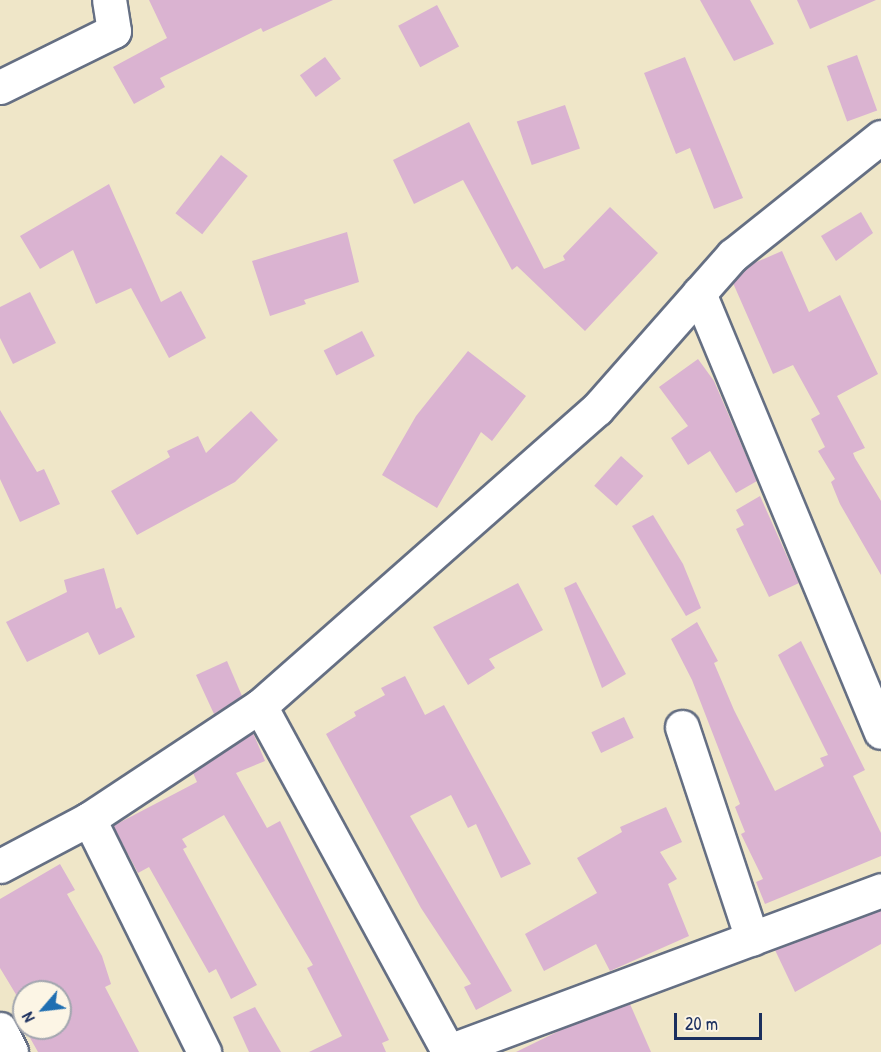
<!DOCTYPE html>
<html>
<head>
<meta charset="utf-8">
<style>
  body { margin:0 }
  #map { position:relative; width:881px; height:1052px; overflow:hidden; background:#efe6c8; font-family:"Patrick Hand",sans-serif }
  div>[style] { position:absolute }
  .building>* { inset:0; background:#dab3d1; transform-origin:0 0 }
  .roads { filter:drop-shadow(2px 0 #656f83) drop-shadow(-2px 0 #656f83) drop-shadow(0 2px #656f83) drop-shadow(0 -2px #656f83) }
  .minor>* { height:33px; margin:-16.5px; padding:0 16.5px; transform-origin:16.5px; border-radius:16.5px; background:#fff }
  span { translate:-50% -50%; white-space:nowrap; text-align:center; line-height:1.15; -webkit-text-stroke:6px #fcf5e5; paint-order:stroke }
  .north { position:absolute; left:12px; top:980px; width:60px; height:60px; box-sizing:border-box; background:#fcf5e5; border:2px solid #a2a6af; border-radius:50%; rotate:242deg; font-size:16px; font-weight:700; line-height:24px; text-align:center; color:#1b2f5e }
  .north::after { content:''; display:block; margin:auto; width:21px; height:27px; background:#1f6fb2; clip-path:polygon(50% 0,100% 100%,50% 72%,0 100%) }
  .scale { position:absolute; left:674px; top:1013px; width:88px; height:27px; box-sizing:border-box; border:3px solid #1b2f5e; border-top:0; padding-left:8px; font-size:18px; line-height:21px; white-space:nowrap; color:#1b2f5e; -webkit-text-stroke:4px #fcf5e5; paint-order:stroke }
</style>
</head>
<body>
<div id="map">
  <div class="building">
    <div style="clip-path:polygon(149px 0,333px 0,263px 32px,261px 28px,160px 78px,165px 87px,134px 104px,113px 67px,167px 38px)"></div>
    <div style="clip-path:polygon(700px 0,750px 0,774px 44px,734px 61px)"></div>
    <div style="clip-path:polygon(797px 0,876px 0,810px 29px)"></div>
    <div style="left:437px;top:5px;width:47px;height:44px;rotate:62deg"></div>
    <div style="left:857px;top:55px;width:59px;height:32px;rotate:70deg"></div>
    <div style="left:325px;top:57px;width:27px;height:31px;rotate:54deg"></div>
    <div style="clip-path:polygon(685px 57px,743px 198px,714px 209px,690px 148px,676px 154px,644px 73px)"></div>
    <div style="left:565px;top:105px;width:46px;height:51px;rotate:71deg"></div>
    <div style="clip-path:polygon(469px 122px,544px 269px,565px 260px,563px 256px,610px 207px,658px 253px,585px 331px,517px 266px,512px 270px,463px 180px,414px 204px,393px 160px)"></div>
    <div style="left:221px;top:155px;width:34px;height:74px;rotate:38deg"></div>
    <div style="clip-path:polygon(109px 184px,161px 302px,181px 291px,206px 338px,169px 358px,131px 288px,96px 304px,73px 250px,40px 269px,20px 236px)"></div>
    <div style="clip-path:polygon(861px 212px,873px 233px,836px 261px,821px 236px)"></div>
    <div style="clip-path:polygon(347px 232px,359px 282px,304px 300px,306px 304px,270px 316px,252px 261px)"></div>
    <div style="clip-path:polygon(782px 251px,809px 312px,840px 295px,878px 374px,837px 396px,865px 448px,853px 453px,855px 458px,881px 501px,881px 575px,840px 504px,831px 482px,835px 479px,818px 451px,825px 447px,811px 419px,820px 414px,793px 365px,773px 374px,733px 283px,752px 264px)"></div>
    <div style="clip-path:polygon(30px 292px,56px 343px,13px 364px,0 338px,0 307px)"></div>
    <div style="left:362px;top:331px;width:28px;height:43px;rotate:63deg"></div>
    <div style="clip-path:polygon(468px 351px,526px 396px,492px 441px,481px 432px,437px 508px,382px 475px,416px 416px)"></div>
    <div style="clip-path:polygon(698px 359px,714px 381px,757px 481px,736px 493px,710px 451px,688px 465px,671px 438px,688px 426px,659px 387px)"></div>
    <div style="clip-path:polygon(0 410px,37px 472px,44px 469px,60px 504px,20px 522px,0 479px)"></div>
    <div style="clip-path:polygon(251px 411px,278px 440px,235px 482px,137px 535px,111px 491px,170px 457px,167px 451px,198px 436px,206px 453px)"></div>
    <div style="left:621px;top:456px;width:30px;height:40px;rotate:42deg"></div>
    <div style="clip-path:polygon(760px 496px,799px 583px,769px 597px,736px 529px,744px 525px,736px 510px)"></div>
    <div style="clip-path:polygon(653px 515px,683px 564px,701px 608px,686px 616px,632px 526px)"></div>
    <div style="clip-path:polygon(104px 568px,116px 609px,121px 607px,135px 637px,99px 655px,88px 632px,27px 662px,6px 622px,67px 592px,64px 580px)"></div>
    <div style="clip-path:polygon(576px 582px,626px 674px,602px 688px,564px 588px)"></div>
    <div style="clip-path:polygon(518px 583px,543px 630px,489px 659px,495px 668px,468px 685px,433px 627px)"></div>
    <div style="clip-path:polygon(697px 622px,718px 661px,714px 663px,734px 710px,775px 791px,824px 766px,820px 758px,828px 755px,778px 655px,801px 641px,865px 770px,853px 776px,881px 833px,881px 856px,765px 904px,756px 882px,763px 879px,741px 834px,745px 832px,735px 807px,740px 804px,692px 680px,671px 639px)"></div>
    <div style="clip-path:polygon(227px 661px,242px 696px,214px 714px,196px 675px)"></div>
    <div style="clip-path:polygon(405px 676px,425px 715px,444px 705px,531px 864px,501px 878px,476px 824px,468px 828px,451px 795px,410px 816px,512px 991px,476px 1010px,464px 987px,471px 984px,421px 908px,326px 734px,356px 716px,354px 712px,385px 695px,381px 688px)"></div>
    <div style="left:624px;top:717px;width:23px;height:36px;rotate:65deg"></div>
    <div style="clip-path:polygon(253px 733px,265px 761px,236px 773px,267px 828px,280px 821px,389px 1040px,382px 1043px,386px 1052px,309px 1052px,342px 1036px,307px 968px,313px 965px,224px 815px,182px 839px,187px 847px,183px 849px,257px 985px,231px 999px,216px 969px,209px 973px,149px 867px,138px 873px,113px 826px,197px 782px,193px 773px)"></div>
    <div style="clip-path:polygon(666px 807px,682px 842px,660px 852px,677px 879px,668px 884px,689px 936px,610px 971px,596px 944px,544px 971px,525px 934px,597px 893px,577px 858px,622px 832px,620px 827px)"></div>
    <div style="clip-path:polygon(60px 864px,75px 890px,67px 894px,102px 956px,111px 984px,105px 987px,139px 1052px,38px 1052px,25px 1029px,60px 1028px,60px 992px,24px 992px,24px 1015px,19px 1008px,23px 1006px,0 968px,0 899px)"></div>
    <div style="clip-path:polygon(881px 910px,881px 944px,795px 992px,775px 950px)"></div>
    <div style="clip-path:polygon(630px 1004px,651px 1052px,516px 1052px,569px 1026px)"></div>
    <div style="clip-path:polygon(255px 1007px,281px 1052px,249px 1052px,233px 1017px)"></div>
  </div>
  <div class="roads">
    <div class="minor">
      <div style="left:0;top:87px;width:127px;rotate:-26.2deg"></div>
      <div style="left:114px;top:31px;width:31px;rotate:-99deg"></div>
      <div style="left:699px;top:293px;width:475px;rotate:67.5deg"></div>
      <div style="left:260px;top:706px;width:394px;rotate:61.4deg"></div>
      <div style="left:682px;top:727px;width:223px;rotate:71.7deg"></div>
      <div style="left:89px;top:819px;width:260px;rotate:63.7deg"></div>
      <div style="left:0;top:866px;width:101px;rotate:-27.8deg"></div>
      <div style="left:89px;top:819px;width:205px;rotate:-33.5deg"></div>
      <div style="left:260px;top:706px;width:449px;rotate:-41.4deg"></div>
      <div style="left:597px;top:409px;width:205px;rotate:-48.6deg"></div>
      <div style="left:733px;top:255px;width:189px;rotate:-38.6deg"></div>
      <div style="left:0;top:1029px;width:25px;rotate:64deg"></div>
      <div style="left:449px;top:1051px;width:461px;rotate:-20.4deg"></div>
    </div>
  </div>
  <div class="north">N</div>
  <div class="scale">20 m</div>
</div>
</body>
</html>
